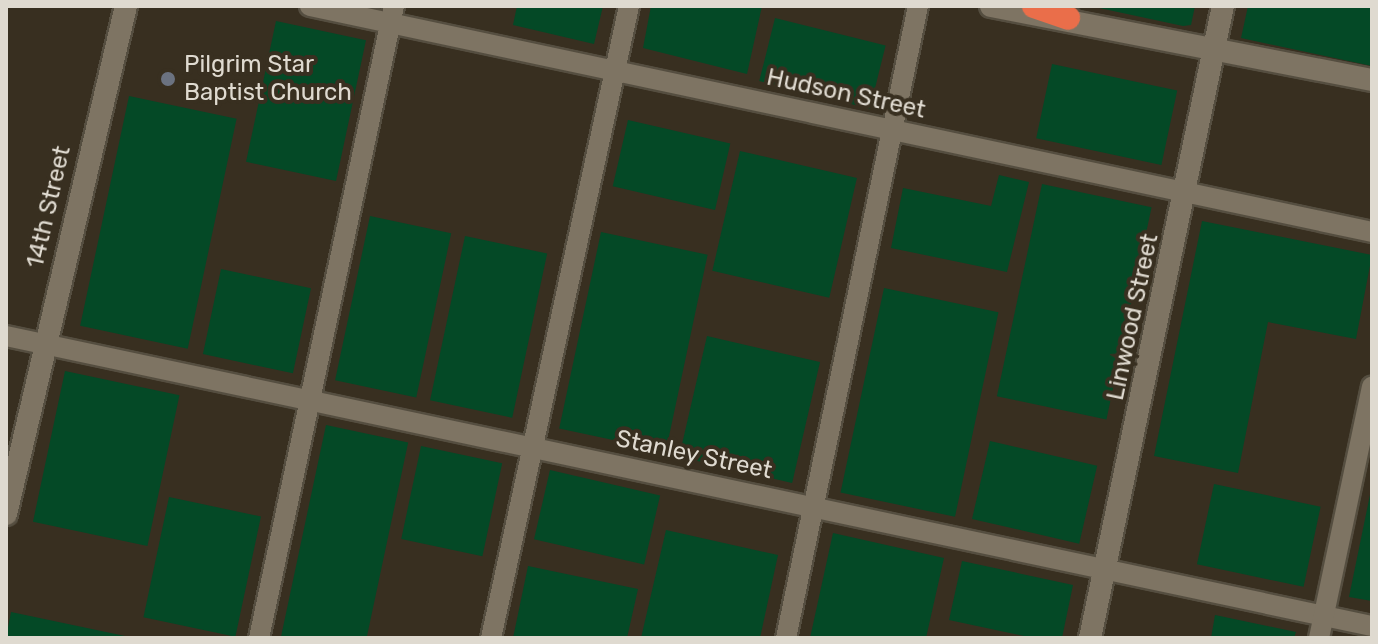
<!DOCTYPE html>
<html>
<head>
<meta charset="utf-8">
<style>
  body { margin:0 }
  #map { position:relative; width:1378px; height:644px; overflow:hidden; background:#382f20; font-family:Rubik,sans-serif }
  div>[style] { position:absolute }
  .green>* { inset:0; background:#044926; transform-origin:0 0 }
  .roads { filter:drop-shadow(2px 0 #554e40) drop-shadow(-2px 0 #554e40) drop-shadow(0 2px #554e40) drop-shadow(0 -2px #554e40) }
  .minor>* { height:20px; margin:-10px; padding:0 10px; transform-origin:10px; border-radius:10px; background:#7e7463 }
  .tertiary>* { height:22px; margin:-11px; padding:0 11px; transform-origin:11px; border-radius:11px; background:#7e7463 }
  .motorway>* { height:24px; margin:-12px; padding:0 12px; transform-origin:12px; border-radius:12px; background:#ea6e4a }
  .dots>* { width:22px; height:22px; translate:-50% -50%; box-sizing:border-box; border:4px solid #382f20; border-radius:50% }
  span { translate:-50% -50%; white-space:nowrap; text-align:center; line-height:1.15; -webkit-text-stroke:8px #382f20; paint-order:stroke }
  .poi-label { font-size:24px; color:#dfdad0 }
  .left { translate:0 -50%; text-align:left }
  .street-label { font-size:24px; color:#dfdad0 }
  .frame { position:absolute; inset:0; border:8px solid #dfdad0; pointer-events:none }
</style>
</head>
<body>
<div id="map">
  <div class="green">
    <div style="clip-path:polygon(517px 6px,603px 6px,594px 44px,513px 25px)"></div>
    <div style="clip-path:polygon(651px 6px,762px 6px,747px 74px,643px 48px)"></div>
    <div style="clip-path:polygon(1090px 6px,1195px 6px,1191px 25px,1183px 26px)"></div>
    <div style="clip-path:polygon(1248px 6px,1372px 6px,1372px 66px,1241px 38px)"></div>
    <div style="left:775px;top:18px;width:114px;height:65px;rotate:14deg"></div>
    <div style="left:276px;top:21px;width:92px;height:144px;rotate:12deg"></div>
    <div style="left:1052px;top:64px;width:128px;height:76px;rotate:12deg"></div>
    <div style="left:129px;top:96px;width:110px;height:235px;rotate:12deg"></div>
    <div style="left:628px;top:120px;width:105px;height:68px;rotate:13deg"></div>
    <div style="left:740px;top:151px;width:120px;height:123px;rotate:13deg"></div>
    <div style="clip-path:polygon(999px 175px,1029px 182px,1007px 272px,891px 248px,903px 188px,991px 206px)"></div>
    <div style="left:1042px;top:184px;width:112px;height:217px;rotate:12deg"></div>
    <div style="left:370px;top:216px;width:83px;height:168px;rotate:12deg"></div>
    <div style="clip-path:polygon(1202px 221px,1372px 255px,1356px 339px,1268px 322px,1238px 473px,1154px 456px)"></div>
    <div style="left:601px;top:232px;width:109px;height:201px;rotate:12deg"></div>
    <div style="left:465px;top:236px;width:84px;height:168px;rotate:12deg"></div>
    <div style="left:221px;top:269px;width:92px;height:87px;rotate:12deg"></div>
    <div style="left:884px;top:288px;width:117px;height:209px;rotate:12deg"></div>
    <div style="left:707px;top:336px;width:116px;height:124px;rotate:13deg"></div>
    <div style="left:65px;top:371px;width:117px;height:154px;rotate:12deg"></div>
    <div style="left:326px;top:425px;width:84px;height:218px;rotate:12deg"></div>
    <div style="left:990px;top:441px;width:110px;height:80px;rotate:13deg"></div>
    <div style="left:421px;top:446px;width:83px;height:95px;rotate:12deg"></div>
    <div style="left:550px;top:470px;width:113px;height:71px;rotate:13deg"></div>
    <div style="left:1214px;top:484px;width:109px;height:82px;rotate:12deg"></div>
    <div style="clip-path:polygon(1372px 485px,1372px 601px,1349px 597px)"></div>
    <div style="left:169px;top:497px;width:94px;height:123px;rotate:12deg"></div>
    <div style="clip-path:polygon(666px 530px,778px 555px,760px 638px,641px 638px)"></div>
    <div style="clip-path:polygon(833px 533px,944px 558px,926px 638px,810px 638px)"></div>
    <div style="clip-path:polygon(962px 561px,1073px 585px,1062px 638px,1033px 638px,949px 620px)"></div>
    <div style="clip-path:polygon(528px 566px,638px 589px,627px 638px,513px 638px)"></div>
    <div style="clip-path:polygon(11px 612px,125px 636px,125px 638px,6px 638px)"></div>
    <div style="clip-path:polygon(1215px 615px,1296px 632px,1294px 638px,1211px 638px)"></div>
  </div>
  <div class="roads">
    <div class="minor">
      <div style="left:310px;top:6px;width:1086px;rotate:12.01deg"></div>
      <div style="left:6px;top:336px;width:1396px;rotate:11.99deg"></div>
      <div style="left:259px;top:638px;width:646px;rotate:-77.94deg"></div>
      <div style="left:491px;top:638px;width:647px;rotate:-77.68deg"></div>
      <div style="left:786px;top:638px;width:646px;rotate:-78.2deg"></div>
      <div style="left:1319px;top:638px;width:257px;rotate:-78.1deg"></div>
    </div>
    <div class="tertiary">
      <div style="left:991px;top:6px;width:388px;rotate:11deg"></div>
      <div style="left:6px;top:514px;width:522px;rotate:-76.71deg"></div>
      <div style="left:1090px;top:638px;width:646px;rotate:-78.12deg"></div>
    </div>
    <div class="motorway">
      <div style="left:1034px;top:6px;width:36px;rotate:19deg"></div>
    </div>
  </div>
  <div class="dots">
    <div style="left:168px;top:79px;background:#6b7280"></div>
  </div>
  <div class="poi-label">
    <span class="left" style="left:184px;top:79px">Pilgrim Star<br>Baptist Church</span>
  </div>
  <div class="street-label">
    <span style="left:846px;top:94px;rotate:12deg">Hudson Street</span>
    <span style="left:49px;top:207px;rotate:-77deg">14th Street</span>
    <span style="left:1133px;top:317px;rotate:-78deg">Linwood Street</span>
    <span style="left:694px;top:455px;rotate:12deg">Stanley Street</span>
  </div>
  <div class="frame"></div>
</div>
</body>
</html>
